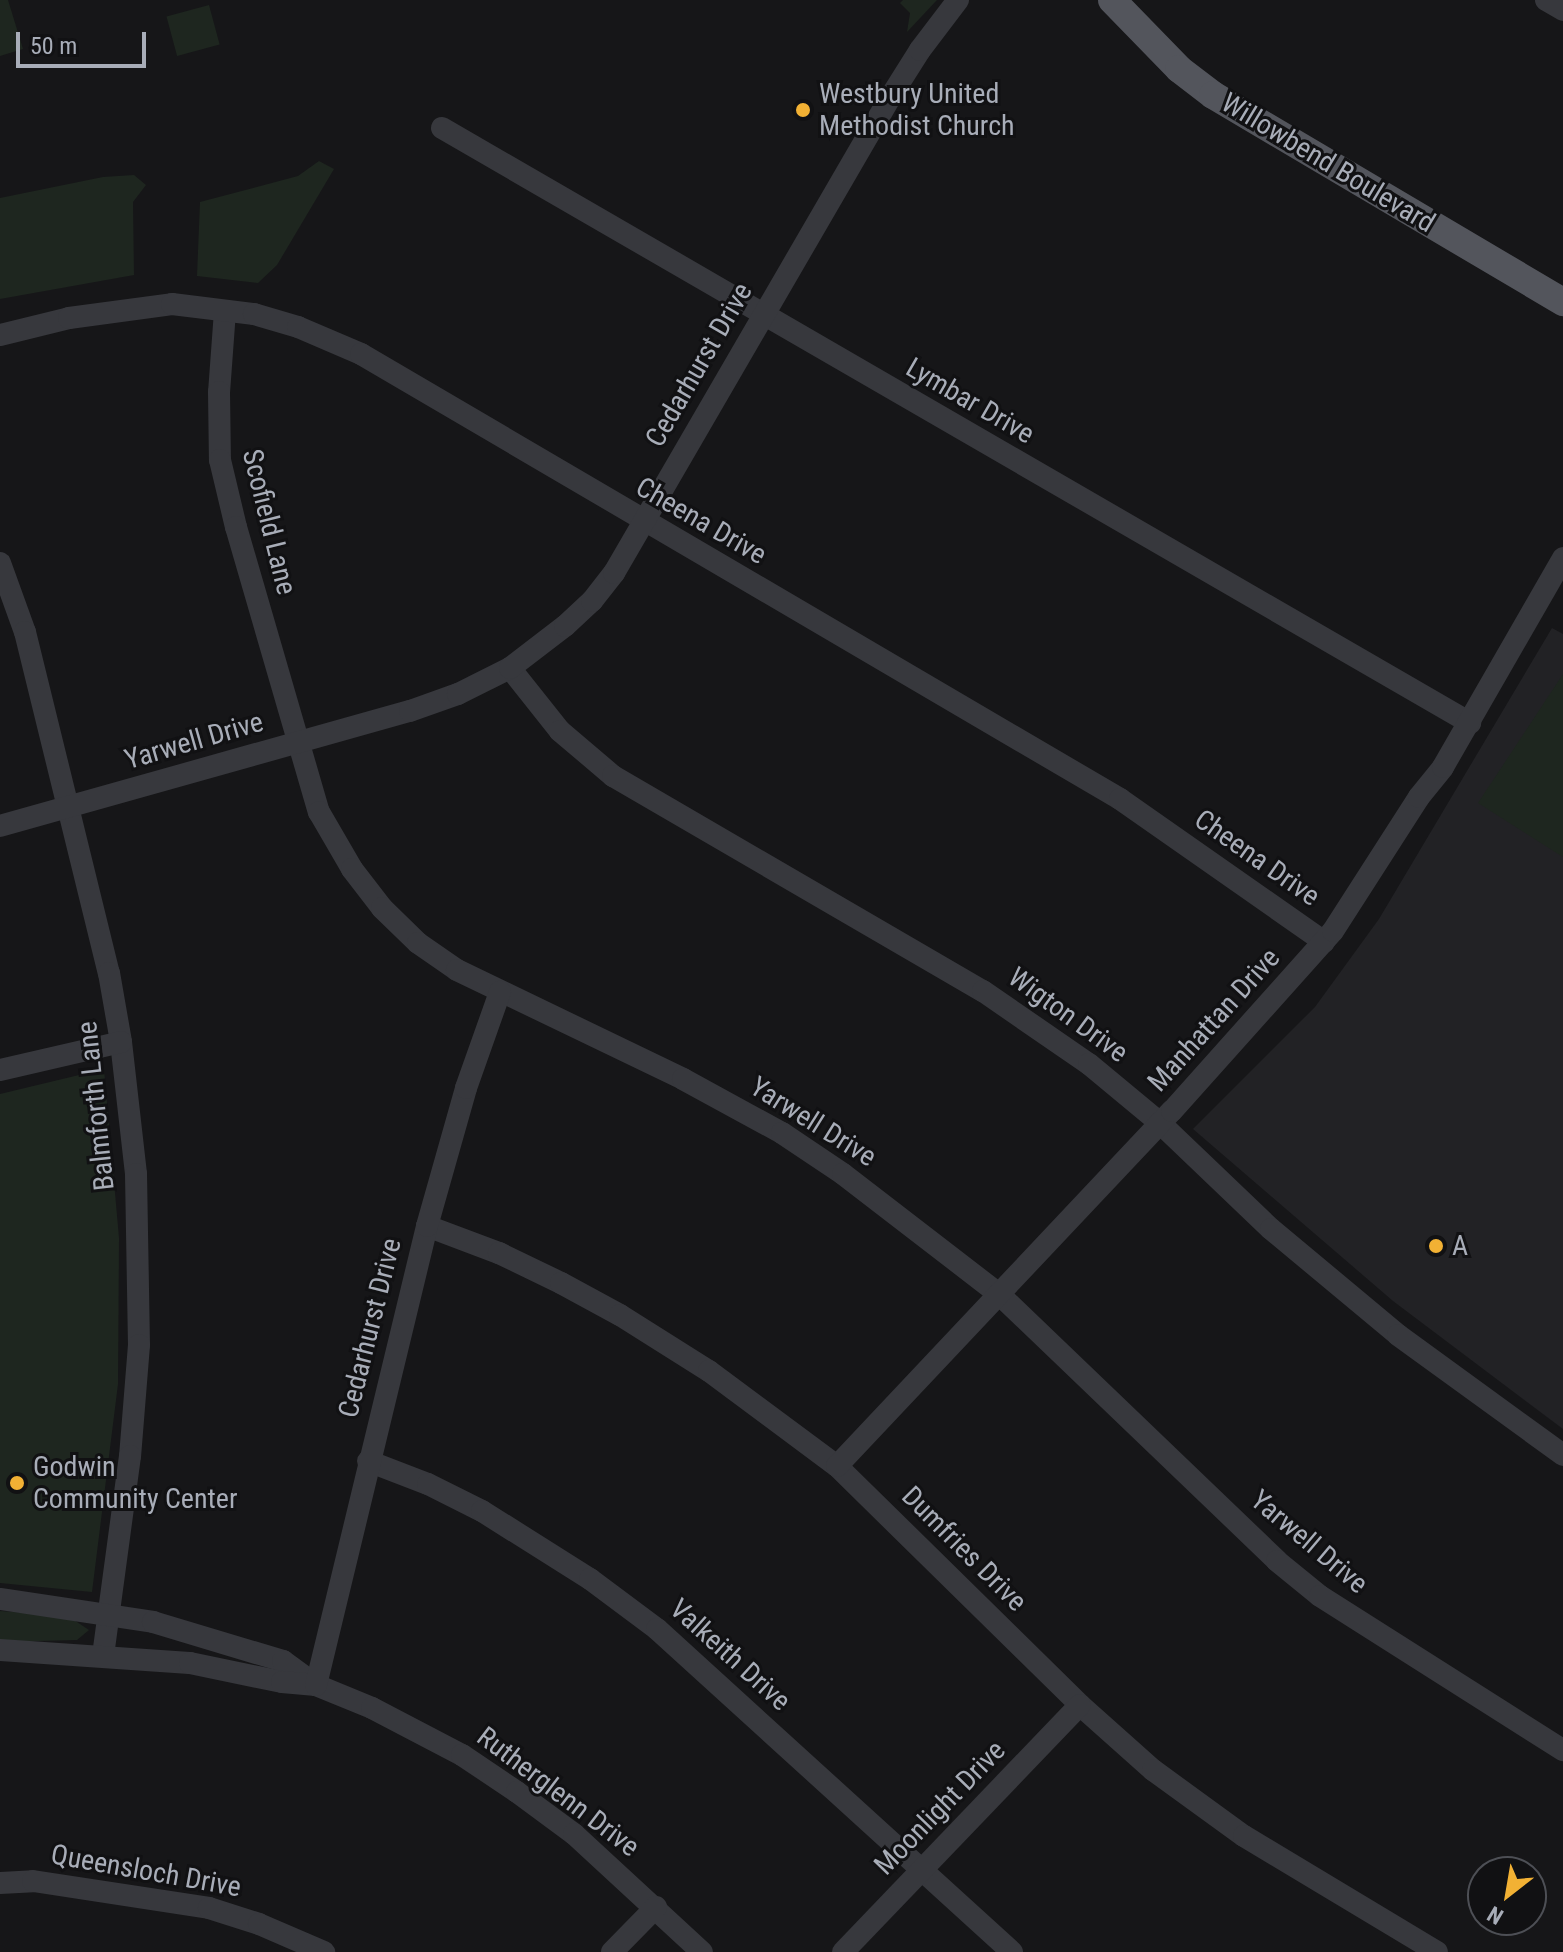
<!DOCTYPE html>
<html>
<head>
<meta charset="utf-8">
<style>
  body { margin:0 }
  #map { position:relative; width:1563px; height:1952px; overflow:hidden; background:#161618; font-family:"Roboto Condensed",sans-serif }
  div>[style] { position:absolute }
  .built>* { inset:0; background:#222225 }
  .green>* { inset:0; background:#1e261f; transform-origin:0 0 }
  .minor>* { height:22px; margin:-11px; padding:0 11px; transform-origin:11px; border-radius:11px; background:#37383d }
  .major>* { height:28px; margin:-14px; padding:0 14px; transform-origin:14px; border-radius:14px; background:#53555c }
  .dots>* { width:22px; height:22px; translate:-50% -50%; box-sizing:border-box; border:4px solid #111113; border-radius:50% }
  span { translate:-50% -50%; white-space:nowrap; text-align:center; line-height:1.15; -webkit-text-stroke:6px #111113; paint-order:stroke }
  .poi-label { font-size:28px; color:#a8adb8 }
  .left { translate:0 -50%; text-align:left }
  .street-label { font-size:28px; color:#a8adb8 }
  .north { position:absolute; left:1467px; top:1856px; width:80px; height:80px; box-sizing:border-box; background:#111113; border:2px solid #4d4f55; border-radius:50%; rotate:211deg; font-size:22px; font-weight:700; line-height:32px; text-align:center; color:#a8adb8 }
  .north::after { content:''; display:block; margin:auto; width:28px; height:36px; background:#f2b134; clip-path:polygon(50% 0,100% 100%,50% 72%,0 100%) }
  .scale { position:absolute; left:16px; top:32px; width:130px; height:36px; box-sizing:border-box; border:4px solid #a8adb8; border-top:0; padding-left:10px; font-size:24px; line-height:28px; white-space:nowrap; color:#a8adb8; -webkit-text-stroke:6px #111113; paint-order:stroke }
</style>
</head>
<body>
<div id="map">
  <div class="built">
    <div style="clip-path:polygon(1552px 628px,1563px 634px,1563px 1429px,1393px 1301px,1193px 1129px,1315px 1007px,1379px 919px)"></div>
  </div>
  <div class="green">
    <div style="clip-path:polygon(0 0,8px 0,23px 49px,0 56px)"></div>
    <div style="clip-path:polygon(903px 0,937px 0,907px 32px,910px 13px,900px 3px)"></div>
    <div style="left:209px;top:5px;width:41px;height:44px;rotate:75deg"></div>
    <div style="clip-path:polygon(319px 161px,334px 169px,277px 265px,258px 283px,197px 276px,200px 202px,298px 176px)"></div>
    <div style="clip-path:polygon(134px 175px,146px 185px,133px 202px,134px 275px,0 299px,0 198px,103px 177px)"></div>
    <div style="clip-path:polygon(1563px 674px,1563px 857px,1478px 803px)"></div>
    <div style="clip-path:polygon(104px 1069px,119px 1238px,118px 1384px,92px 1592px,0 1583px,0 1094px)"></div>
    <div style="clip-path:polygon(0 1611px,68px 1616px,89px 1630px,77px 1640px,0 1642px)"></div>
  </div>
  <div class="minor">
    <div style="left:1546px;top:0;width:20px;rotate:30deg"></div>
    <div style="left:442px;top:128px;width:1188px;rotate:30.06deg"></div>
    <div style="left:225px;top:311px;width:81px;rotate:94.2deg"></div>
    <div style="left:219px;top:392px;width:68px;rotate:89.2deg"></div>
    <div style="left:220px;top:460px;width:69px;rotate:76.6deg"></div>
    <div style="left:236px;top:527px;width:297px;rotate:73.8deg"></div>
    <div style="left:319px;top:812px;width:66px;rotate:59.9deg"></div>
    <div style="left:352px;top:869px;width:49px;rotate:52.4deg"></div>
    <div style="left:382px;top:908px;width:50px;rotate:44.2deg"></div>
    <div style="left:418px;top:943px;width:47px;rotate:34.7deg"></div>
    <div style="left:457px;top:970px;width:251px;rotate:25.7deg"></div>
    <div style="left:683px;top:1079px;width:113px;rotate:28.6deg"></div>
    <div style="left:782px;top:1133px;width:73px;rotate:33.9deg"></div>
    <div style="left:843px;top:1174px;width:197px;rotate:37.6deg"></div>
    <div style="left:999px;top:1294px;width:385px;rotate:43.8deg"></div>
    <div style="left:1277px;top:1561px;width:55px;rotate:39.1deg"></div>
    <div style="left:1320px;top:1596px;width:288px;rotate:32.4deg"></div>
    <div style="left:0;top:335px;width:71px;rotate:-13.8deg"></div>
    <div style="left:69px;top:318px;width:104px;rotate:-7.7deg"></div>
    <div style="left:172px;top:304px;width:83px;rotate:7deg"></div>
    <div style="left:254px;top:314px;width:46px;rotate:16.5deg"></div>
    <div style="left:298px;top:327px;width:69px;rotate:23.2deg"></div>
    <div style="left:361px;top:354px;width:880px;rotate:30.38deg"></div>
    <div style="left:1120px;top:799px;width:249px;rotate:35deg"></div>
    <div style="left:0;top:563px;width:73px;rotate:70.1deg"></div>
    <div style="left:25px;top:632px;width:351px;rotate:76.2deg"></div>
    <div style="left:109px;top:973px;width:70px;rotate:80.1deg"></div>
    <div style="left:121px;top:1042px;width:133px;rotate:83.5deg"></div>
    <div style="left:136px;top:1174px;width:171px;rotate:89deg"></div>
    <div style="left:139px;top:1345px;width:111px;rotate:94.6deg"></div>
    <div style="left:130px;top:1456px;width:201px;rotate:97.7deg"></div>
    <div style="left:510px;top:668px;width:80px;rotate:51.6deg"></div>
    <div style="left:560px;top:731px;width:70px;rotate:40.3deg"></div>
    <div style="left:613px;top:776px;width:428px;rotate:30.2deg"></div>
    <div style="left:983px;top:991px;width:129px;rotate:34.6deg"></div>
    <div style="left:1089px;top:1064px;width:92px;rotate:39.7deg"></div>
    <div style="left:1160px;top:1123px;width:153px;rotate:43.7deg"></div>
    <div style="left:1271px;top:1229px;width:165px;rotate:39.8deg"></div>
    <div style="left:1398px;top:1335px;width:204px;rotate:36deg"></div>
    <div style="left:0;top:826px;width:426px;rotate:-15.7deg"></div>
    <div style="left:410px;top:711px;width:51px;rotate:-19.5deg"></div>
    <div style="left:458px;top:694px;width:58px;rotate:-26.6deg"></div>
    <div style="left:510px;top:668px;width:69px;rotate:-37.4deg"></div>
    <div style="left:565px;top:626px;width:37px;rotate:-43deg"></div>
    <div style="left:592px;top:601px;width:36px;rotate:-52deg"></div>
    <div style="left:614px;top:573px;width:552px;rotate:-59.86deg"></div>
    <div style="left:891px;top:96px;width:54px;rotate:-57.8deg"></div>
    <div style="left:920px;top:50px;width:63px;rotate:-52.8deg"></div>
    <div style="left:0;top:1070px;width:124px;rotate:-13deg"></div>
    <div style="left:427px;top:1226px;width:77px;rotate:20.6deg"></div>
    <div style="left:499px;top:1253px;width:69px;rotate:25.8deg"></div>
    <div style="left:561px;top:1283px;width:67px;rotate:28.5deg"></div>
    <div style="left:620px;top:1315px;width:105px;rotate:32.2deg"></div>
    <div style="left:709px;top:1371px;width:159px;rotate:36.6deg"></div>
    <div style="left:837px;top:1466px;width:341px;rotate:44.5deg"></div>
    <div style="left:1080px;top:1705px;width:98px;rotate:41.7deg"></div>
    <div style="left:1153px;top:1770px;width:112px;rotate:36deg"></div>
    <div style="left:1244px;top:1836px;width:225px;rotate:31deg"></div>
    <div style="left:368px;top:1461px;width:64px;rotate:21deg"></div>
    <div style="left:428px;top:1484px;width:60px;rotate:26.6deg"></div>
    <div style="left:482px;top:1511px;width:128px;rotate:32.2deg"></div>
    <div style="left:590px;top:1579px;width:84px;rotate:36.7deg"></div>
    <div style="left:657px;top:1629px;width:480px;rotate:42.3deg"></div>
    <div style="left:837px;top:1466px;width:488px;rotate:-46.7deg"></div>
    <div style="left:1172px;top:1111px;width:241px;rotate:-48.2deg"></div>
    <div style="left:1333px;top:931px;width:159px;rotate:-57.3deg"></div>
    <div style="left:1419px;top:797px;width:38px;rotate:-51deg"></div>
    <div style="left:1443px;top:767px;width:241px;rotate:-60.1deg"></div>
    <div style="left:0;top:1599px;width:155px;rotate:8.5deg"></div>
    <div style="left:153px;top:1622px;width:136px;rotate:16.7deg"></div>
    <div style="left:283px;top:1661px;width:41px;rotate:36deg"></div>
    <div style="left:316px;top:1685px;width:61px;rotate:22.3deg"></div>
    <div style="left:372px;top:1708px;width:102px;rotate:27.6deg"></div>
    <div style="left:462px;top:1755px;width:66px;rotate:33.9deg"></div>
    <div style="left:517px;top:1792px;width:71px;rotate:36.4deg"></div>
    <div style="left:574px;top:1834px;width:174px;rotate:42.7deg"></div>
    <div style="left:0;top:1650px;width:190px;rotate:3.9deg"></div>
    <div style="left:190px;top:1663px;width:94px;rotate:11.7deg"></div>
    <div style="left:282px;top:1682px;width:34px;rotate:5deg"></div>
    <div style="left:316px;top:1685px;width:472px;rotate:-76.4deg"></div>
    <div style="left:427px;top:1226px;width:143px;rotate:-74.2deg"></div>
    <div style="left:466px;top:1088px;width:102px;rotate:-70.5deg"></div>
    <div style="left:0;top:1883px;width:33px;rotate:-3deg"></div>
    <div style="left:33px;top:1881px;width:178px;rotate:8.7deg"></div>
    <div style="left:209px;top:1908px;width:52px;rotate:17.7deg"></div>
    <div style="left:259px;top:1924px;width:71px;rotate:23.3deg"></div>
    <div style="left:612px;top:1952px;width:63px;rotate:-45.6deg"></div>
    <div style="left:843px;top:1952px;width:342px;rotate:-46.2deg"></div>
  </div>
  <div class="major">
    <div style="left:1112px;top:0;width:96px;rotate:45.8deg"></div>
    <div style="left:1179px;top:69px;width:43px;rotate:37.4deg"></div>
    <div style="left:1213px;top:95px;width:407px;rotate:30.6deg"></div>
  </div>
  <div class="dots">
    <div style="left:803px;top:110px;background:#f2b134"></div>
    <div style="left:1436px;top:1246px;background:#f2b134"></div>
    <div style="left:17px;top:1483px;background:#f2b134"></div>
  </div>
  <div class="poi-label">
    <span class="left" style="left:819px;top:110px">Westbury United<br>Methodist Church</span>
    <span class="left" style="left:1452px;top:1246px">A</span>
    <span class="left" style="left:33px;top:1483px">Godwin<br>Community Center</span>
  </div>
  <div class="street-label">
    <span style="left:1328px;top:163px;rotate:31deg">Willowbend Boulevard</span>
    <span style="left:699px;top:365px;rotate:-60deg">Cedarhurst Drive</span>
    <span style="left:970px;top:401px;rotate:30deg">Lymbar Drive</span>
    <span style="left:701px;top:521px;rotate:30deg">Cheena Drive</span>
    <span style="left:269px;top:522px;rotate:76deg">Scofield Lane</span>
    <span style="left:194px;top:741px;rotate:-16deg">Yarwell Drive</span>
    <span style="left:1257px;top:858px;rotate:35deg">Cheena Drive</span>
    <span style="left:1068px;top:1015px;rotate:36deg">Wigton Drive</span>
    <span style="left:1214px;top:1020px;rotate:-48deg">Manhattan Drive</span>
    <span style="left:96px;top:1106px;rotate:-96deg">Balmforth Lane</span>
    <span style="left:813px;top:1122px;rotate:32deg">Yarwell Drive</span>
    <span style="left:370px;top:1328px;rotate:-76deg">Cedarhurst Drive</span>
    <span style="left:1309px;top:1542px;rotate:40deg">Yarwell Drive</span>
    <span style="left:964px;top:1549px;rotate:45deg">Dumfries Drive</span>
    <span style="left:730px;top:1655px;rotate:42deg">Valkeith Drive</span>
    <span style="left:558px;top:1792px;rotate:37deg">Rutherglenn Drive</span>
    <span style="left:940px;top:1808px;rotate:-46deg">Moonlight Drive</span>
    <span style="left:146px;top:1871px;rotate:10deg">Queensloch Drive</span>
  </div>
  <div class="north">N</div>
  <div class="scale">50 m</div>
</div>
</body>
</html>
